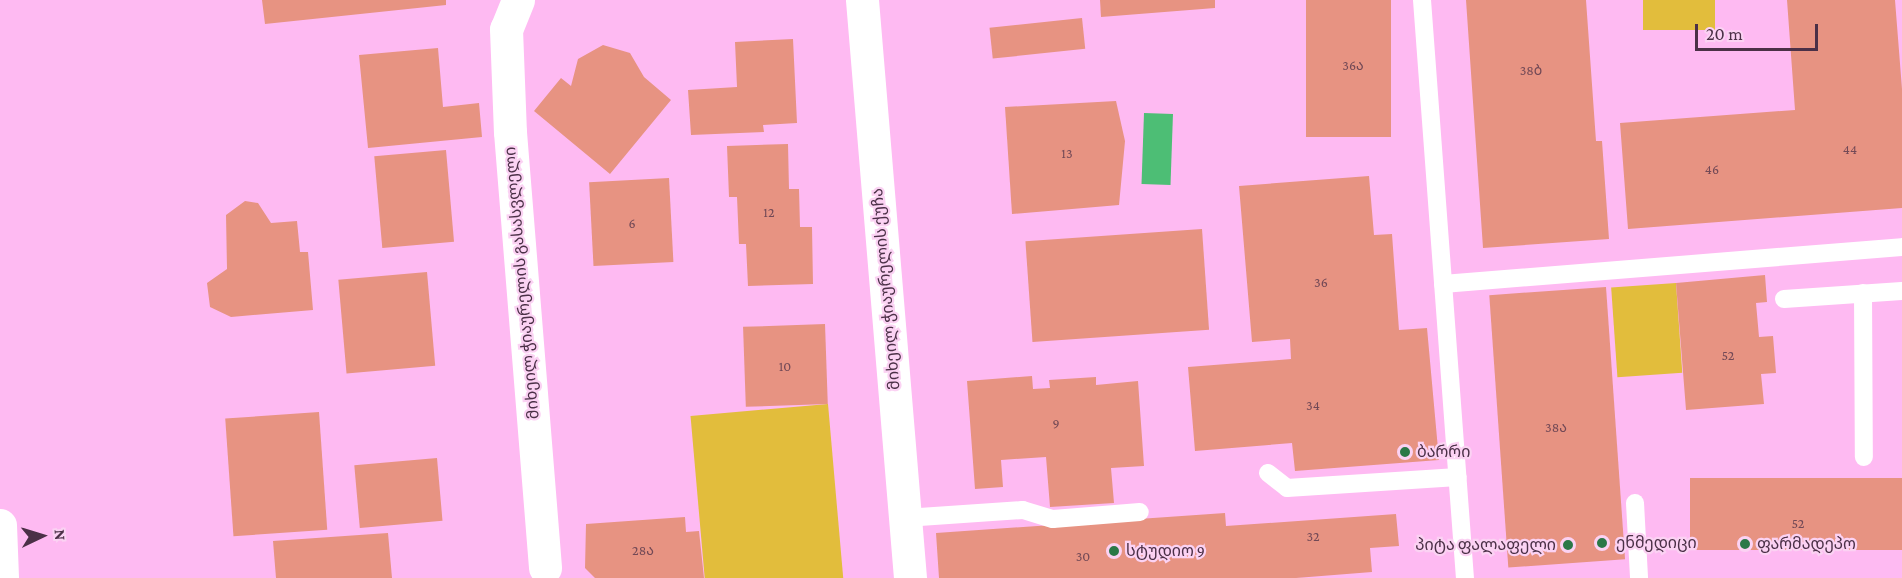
<!DOCTYPE html>
<html>
<head>
<meta charset="utf-8">
<style>
  body { margin:0 }
  #map { position:relative; width:1902px; height:578px; overflow:hidden; background:#febaf2; font-family:"Crimson Pro","Noto Sans Georgian",serif }
  div>[style] { position:absolute }
  .green>* { inset:0; background:#e2bd3c; transform-origin:0 0 }
  .water>* { inset:0; background:#4dbe75; transform-origin:0 0 }
  .building>* { inset:0; background:#e79382; transform-origin:0 0 }
  .service>* { height:18px; margin:-9px; padding:0 9px; transform-origin:9px; border-radius:9px; background:#fff }
  .minor>* { height:33px; margin:-16.5px; padding:0 16.5px; transform-origin:16.5px; border-radius:16.5px; background:#fff }
  .dots>* { width:16px; height:16px; translate:-50% -50%; box-sizing:border-box; border:3px solid #fbd2f3; border-radius:50% }
  span { translate:-50% -50%; white-space:nowrap; text-align:center; line-height:1.15; -webkit-text-stroke:4.5px #fbd2f3; paint-order:stroke }
  .number-label { font-size:14px; color:#724956 }
  .number-label span { -webkit-text-stroke-width:0 }
  .street-label { font-size:16px; color:#4b3047 }
  .poi-label { font-size:16px; color:#4b3047 }
  .left { translate:0 -50%; text-align:left }
  .right { translate:-100% -50%; text-align:right }
  .north { position:absolute; left:12px; top:506px; width:60px; height:60px; -webkit-text-stroke:4px #fbd2f3; paint-order:stroke; rotate:86deg; font-size:16px; font-weight:700; line-height:24px; text-align:center; color:#4b3047 }
  .north::after { content:''; display:block; margin:auto; width:21px; height:27px; background:#4b3047; clip-path:polygon(50% 0,100% 100%,50% 72%,0 100%) }
  .scale { position:absolute; left:1695px; top:24px; width:123px; height:27px; box-sizing:border-box; border:3px solid #4b3047; border-top:0; padding-left:8px; font-size:18px; line-height:21px; white-space:nowrap; color:#4b3047; -webkit-text-stroke:4px #fbd2f3; paint-order:stroke }
</style>
</head>
<body>
<div id="map">
  <div class="green">
    <div style="left:1643px;top:0;width:72px;height:30px"></div>
    <div style="left:1676px;top:283px;width:90px;height:65px;rotate:86deg"></div>
    <div style="left:828px;top:404px;width:175px;height:138px;rotate:85deg"></div>
  </div>
  <div class="water">
    <div style="left:1144px;top:113px;width:29px;height:71px;rotate:2deg"></div>
  </div>
  <div class="building">
    <div style="clip-path:polygon(262px 0,446px 0,446px 5px,265px 24px)"></div>
    <div style="clip-path:polygon(1100px 0,1215px 0,1215px 8px,1101px 17px)"></div>
    <div style="left:1306px;top:0;width:85px;height:137px"></div>
    <div style="clip-path:polygon(1466px 0,1586px 0,1596px 141px,1602px 141px,1609px 239px,1483px 248px)"></div>
    <div style="clip-path:polygon(1787px 0,1895px 0,1902px 89px,1902px 208px,1628px 229px,1620px 123px,1795px 110px)"></div>
    <div style="left:1082px;top:18px;width:31px;height:93px;rotate:84deg"></div>
    <div style="clip-path:polygon(793px 39px,797px 123px,763px 125px,764px 132px,691px 135px,688px 90px,737px 87px,735px 42px)"></div>
    <div style="clip-path:polygon(603px 45px,630px 53px,644px 77px,671px 100px,610px 174px,534px 111px,561px 78px,571px 86px,578px 59px)"></div>
    <div style="clip-path:polygon(438px 48px,443px 107px,479px 103px,482px 137px,368px 148px,359px 55px)"></div>
    <div style="clip-path:polygon(1116px 101px,1125px 141px,1119px 205px,1012px 214px,1005px 107px)"></div>
    <div style="clip-path:polygon(788px 144px,789px 189px,799px 189px,800px 227px,812px 227px,813px 284px,748px 286px,746px 244px,739px 244px,737px 197px,729px 197px,727px 146px)"></div>
    <div style="left:446px;top:150px;width:92px;height:72px;rotate:85deg"></div>
    <div style="clip-path:polygon(1369px 176px,1374px 235px,1392px 234px,1399px 330px,1427px 328px,1439px 460px,1295px 471px,1292px 443px,1195px 451px,1188px 367px,1291px 359px,1290px 339px,1252px 342px,1239px 186px)"></div>
    <div style="left:669px;top:178px;width:84px;height:80px;rotate:87deg"></div>
    <div style="clip-path:polygon(245px 201px,258px 203px,271px 223px,297px 221px,300px 252px,308px 252px,313px 310px,231px 317px,210px 307px,207px 283px,227px 269px,226px 215px)"></div>
    <div style="left:1202px;top:229px;width:101px;height:177px;rotate:86deg"></div>
    <div style="left:427px;top:272px;width:94px;height:89px;rotate:85deg"></div>
    <div style="clip-path:polygon(1765px 275px,1767px 302px,1756px 303px,1759px 337px,1773px 336px,1776px 373px,1761px 374px,1764px 404px,1686px 410px,1676px 283px)"></div>
    <div style="left:1606px;top:287px;width:273px;height:117px;rotate:86deg"></div>
    <div style="left:825px;top:324px;width:80px;height:82px;rotate:88deg"></div>
    <div style="clip-path:polygon(1032px 376px,1033px 389px,1050px 388px,1049px 380px,1096px 377px,1096px 385px,1138px 381px,1144px 466px,1111px 468px,1114px 503px,1050px 507px,1046px 457px,1001px 460px,1003px 487px,975px 489px,967px 381px)"></div>
    <div style="left:319px;top:412px;width:118px;height:94px;rotate:86deg"></div>
    <div style="left:437px;top:458px;width:63px;height:83px;rotate:85deg"></div>
    <div style="left:1902px;top:478px;width:72px;height:212px;rotate:90deg"></div>
    <div style="clip-path:polygon(1225px 513px,1226px 526px,1396px 514px,1399px 546px,1370px 548px,1372px 572px,1296px 578px,939px 578px,936px 533px)"></div>
    <div style="clip-path:polygon(685px 517px,686px 532px,699px 531px,704px 578px,595px 578px,585px 568px,586px 524px)"></div>
    <div style="clip-path:polygon(388px 533px,392px 578px,276px 578px,273px 541px)"></div>
  </div>
  <div class="service">
    <div style="left:1422px;top:0;width:580px;rotate:85.75deg"></div>
    <div style="left:1443px;top:284px;width:460px;rotate:-4.6deg"></div>
    <div style="left:1863px;top:293px;width:164px;rotate:89.7deg"></div>
    <div style="left:1784px;top:299px;width:118px;rotate:-3.9deg"></div>
    <div style="left:1268px;top:473px;width:24px;rotate:38deg"></div>
    <div style="left:1287px;top:488px;width:171px;rotate:-3.7deg"></div>
    <div style="left:1635px;top:503px;width:75px;rotate:86.9deg"></div>
    <div style="left:905px;top:518px;width:118px;rotate:-3.9deg"></div>
    <div style="left:1023px;top:510px;width:31px;rotate:17deg"></div>
    <div style="left:1053px;top:519px;width:87px;rotate:-4.6deg"></div>
  </div>
  <div class="minor">
    <div style="left:518px;top:0;width:31px;rotate:112deg"></div>
    <div style="left:506px;top:29px;width:103px;rotate:87.8deg"></div>
    <div style="left:510px;top:132px;width:437px;rotate:85.4deg"></div>
    <div style="left:862px;top:0;width:580px;rotate:85.25deg"></div>
    <div style="left:0;top:525px;width:53px;rotate:87.8deg"></div>
  </div>
  <div class="dots">
    <div style="left:1405px;top:452px;background:#2b7847"></div>
    <div style="left:1602px;top:543px;background:#2b7847"></div>
    <div style="left:1745px;top:544px;background:#2b7847"></div>
    <div style="left:1568px;top:545px;background:#2b7847"></div>
    <div style="left:1114px;top:551px;background:#2b7847"></div>
  </div>
  <div class="number-label">
    <span style="left:1353px;top:65px">36ა</span>
    <span style="left:1531px;top:70px">38ბ</span>
    <span style="left:1850px;top:149px">44</span>
    <span style="left:1067px;top:153px">13</span>
    <span style="left:1712px;top:169px">46</span>
    <span style="left:769px;top:212px">12</span>
    <span style="left:632px;top:223px">6</span>
    <span style="left:1321px;top:282px">36</span>
    <span style="left:1728px;top:355px">52</span>
    <span style="left:785px;top:366px">10</span>
    <span style="left:1313px;top:405px">34</span>
    <span style="left:1056px;top:423px">9</span>
    <span style="left:1556px;top:427px">38ა</span>
    <span style="left:1798px;top:523px">52</span>
    <span style="left:1313px;top:536px">32</span>
    <span style="left:643px;top:550px">28ა</span>
    <span style="left:1083px;top:556px">30</span>
  </div>
  <div class="street-label">
    <span style="left:522px;top:283px;rotate:-95deg">მიხეილ ჭიაურელის გასასვლელი</span>
    <span style="left:886px;top:289px;rotate:-95deg">მიხეილ ჭიაურელის ქუჩა</span>
  </div>
  <div class="poi-label">
    <span class="left" style="left:1417px;top:452px">ბარრი</span>
    <span class="left" style="left:1616px;top:543px">ენმედიცი</span>
    <span class="left" style="left:1757px;top:544px">ფარმადეპო</span>
    <span class="right" style="left:1556px;top:545px">პიტა ფალაფელი</span>
    <span class="left" style="left:1126px;top:551px">სტუდიო 9</span>
  </div>
  <div class="north">N</div>
  <div class="scale">20 m</div>
</div>
</body>
</html>
